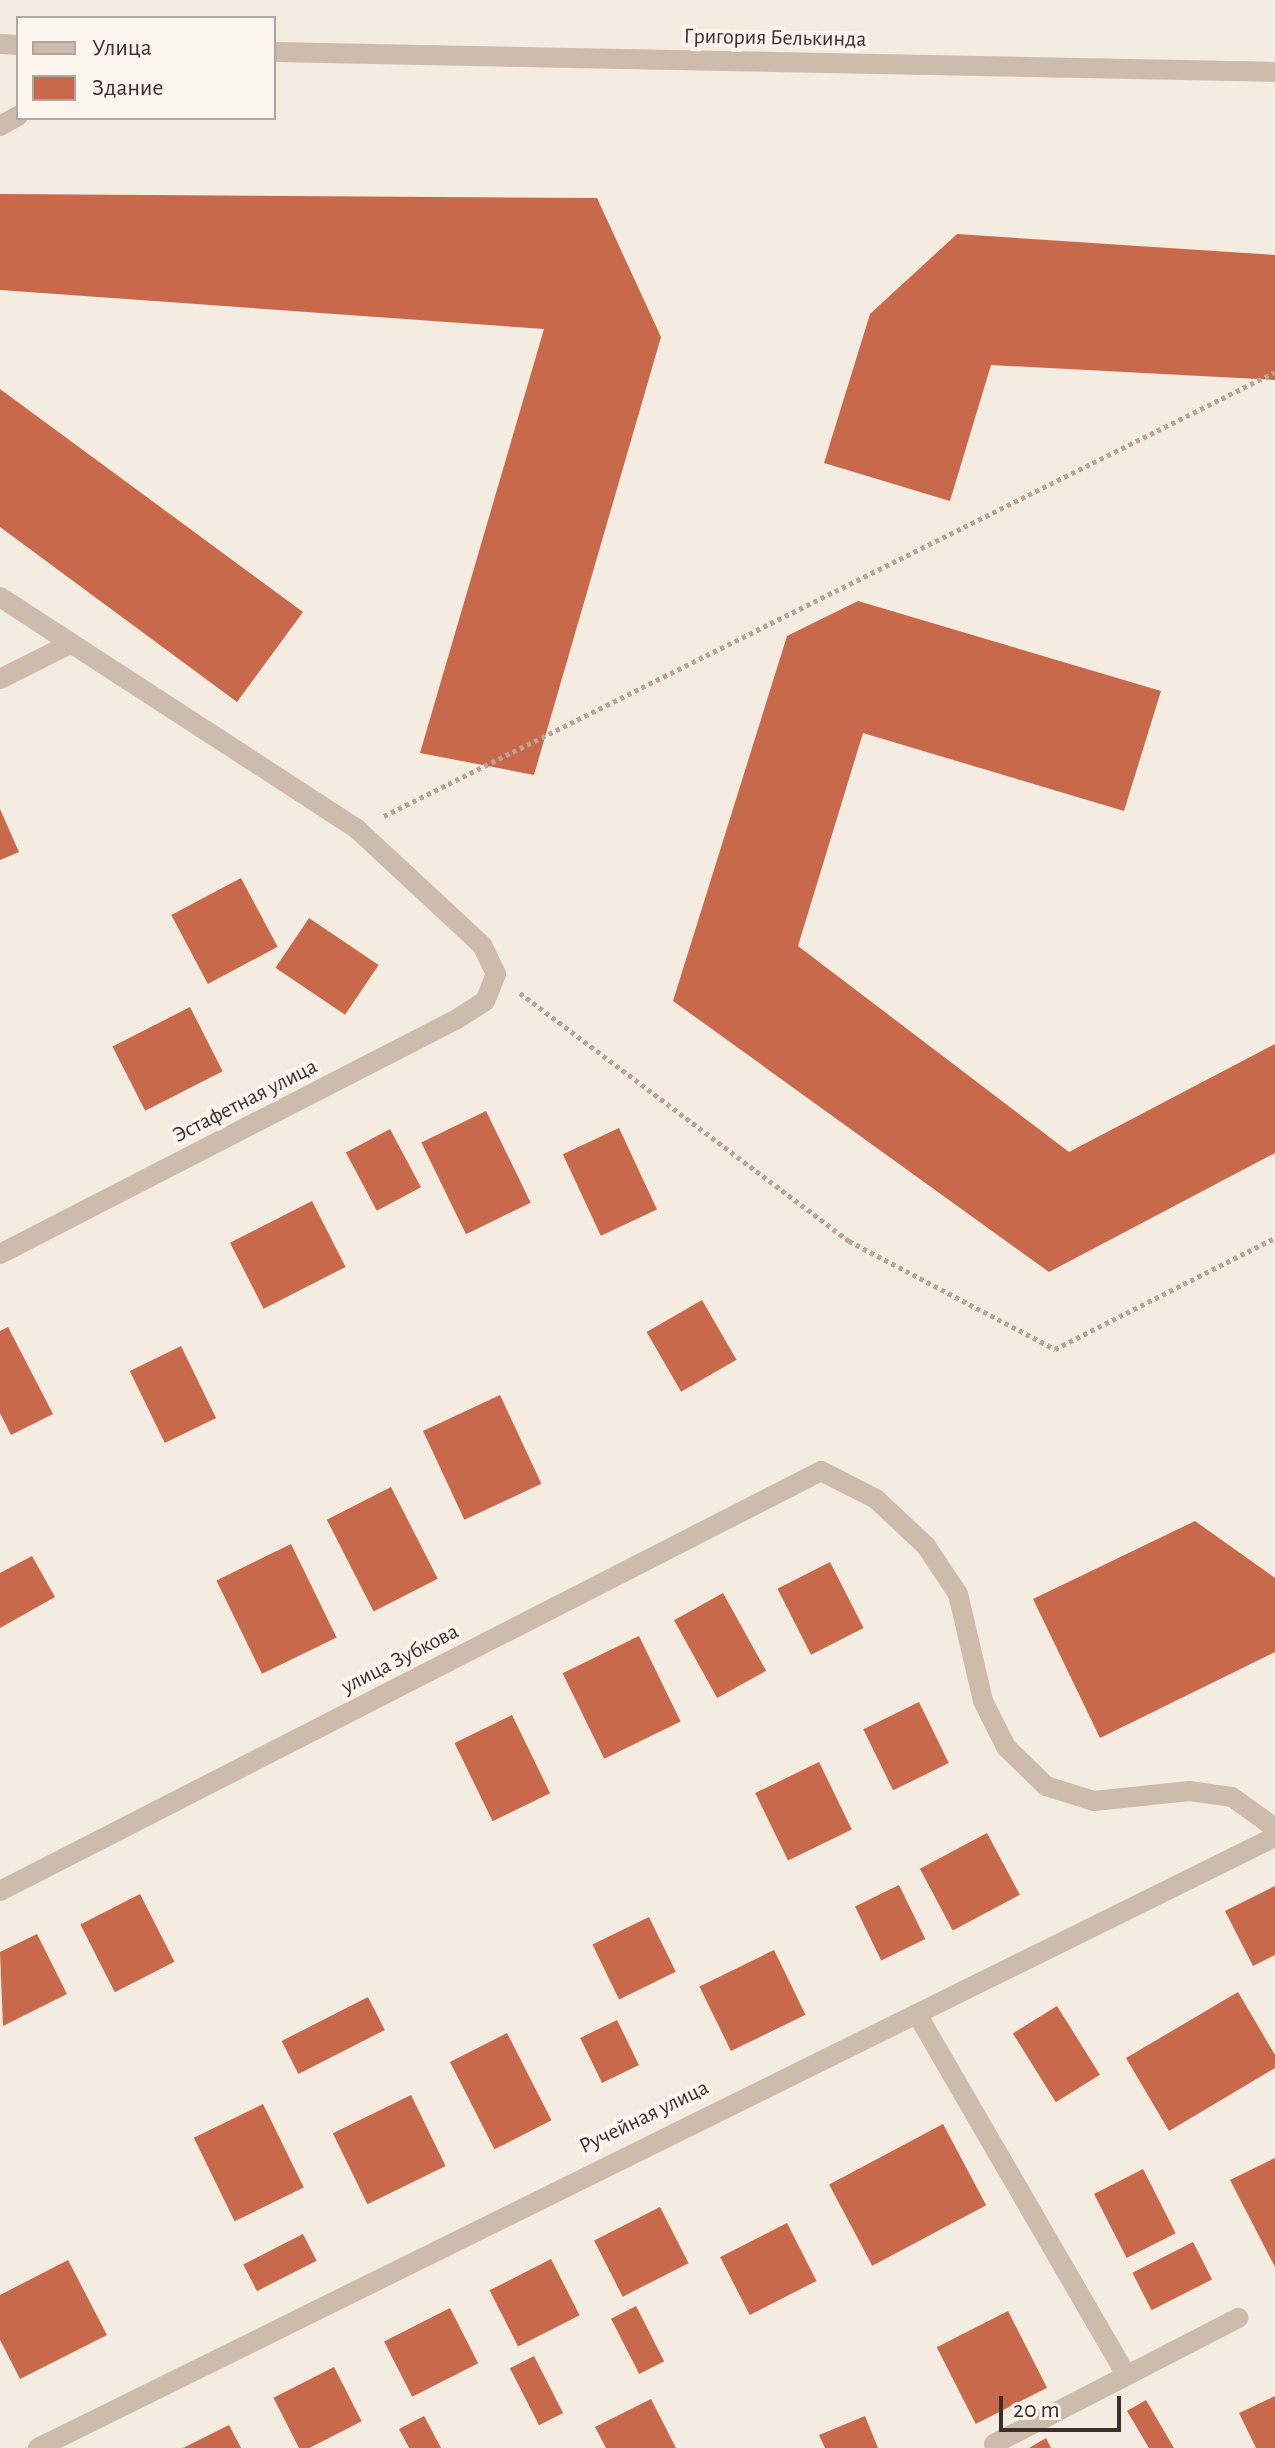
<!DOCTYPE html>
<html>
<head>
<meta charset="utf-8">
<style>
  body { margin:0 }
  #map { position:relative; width:1275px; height:2448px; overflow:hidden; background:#f4ebe1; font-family:"Alegreya Sans",sans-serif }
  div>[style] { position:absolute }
  .building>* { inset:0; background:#c8694b; transform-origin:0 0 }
  .path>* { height:5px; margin-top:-2.5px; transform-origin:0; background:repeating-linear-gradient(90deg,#b9a596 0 4px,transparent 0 8px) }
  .lane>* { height:20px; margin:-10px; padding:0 10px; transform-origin:10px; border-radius:10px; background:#cdbbac }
  .street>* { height:20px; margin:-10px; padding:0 10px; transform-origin:10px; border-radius:10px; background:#cdbbac }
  span { translate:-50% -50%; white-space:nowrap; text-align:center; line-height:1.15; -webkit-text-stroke:8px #fbf5ee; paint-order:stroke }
  .street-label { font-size:22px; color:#3b302b }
  .legend { position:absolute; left:16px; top:16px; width:260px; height:104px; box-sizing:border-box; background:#fbf5ee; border:2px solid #aea6a0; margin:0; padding:10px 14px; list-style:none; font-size:24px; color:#3b302b }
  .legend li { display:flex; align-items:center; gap:16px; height:40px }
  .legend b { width:40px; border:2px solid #aea6a0 }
  .scale { position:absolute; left:999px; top:2396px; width:122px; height:36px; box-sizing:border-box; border:4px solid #3b302b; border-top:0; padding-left:10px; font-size:24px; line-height:28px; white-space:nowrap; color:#3b302b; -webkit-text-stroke:6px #fbf5ee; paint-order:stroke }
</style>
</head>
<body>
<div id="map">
  <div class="building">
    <div style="clip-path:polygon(0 194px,597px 198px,661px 337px,534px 775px,420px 753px,544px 329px,0 290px)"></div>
    <div style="clip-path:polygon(957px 234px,1275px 255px,1275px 380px,991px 365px,950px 501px,824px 463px,870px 314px)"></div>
    <div style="clip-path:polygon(0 389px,303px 612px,237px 702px,0 527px)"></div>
    <div style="clip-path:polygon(858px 601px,1161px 691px,1124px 811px,863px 733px,798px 946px,1069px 1152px,1275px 1044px,1275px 1153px,1049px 1272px,673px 1001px,787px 636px)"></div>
    <div style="clip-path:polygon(0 809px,19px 852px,0 860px)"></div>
    <div style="left:241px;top:878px;width:78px;height:79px;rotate:62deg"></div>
    <div style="left:309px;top:918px;width:84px;height:60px;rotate:34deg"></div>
    <div style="left:190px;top:1007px;width:72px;height:87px;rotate:63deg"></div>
    <div style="left:486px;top:1111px;width:102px;height:72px;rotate:64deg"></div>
    <div style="left:619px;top:1128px;width:90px;height:62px;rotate:65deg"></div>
    <div style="left:390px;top:1129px;width:66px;height:50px;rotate:62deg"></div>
    <div style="left:312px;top:1201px;width:74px;height:92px;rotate:63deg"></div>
    <div style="left:702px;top:1300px;width:69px;height:64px;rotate:60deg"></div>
    <div style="clip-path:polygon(8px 1327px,53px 1414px,11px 1435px,0 1413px,0 1331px)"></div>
    <div style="left:181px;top:1346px;width:80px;height:57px;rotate:64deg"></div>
    <div style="left:500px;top:1395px;width:98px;height:85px;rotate:65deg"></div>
    <div style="left:391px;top:1487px;width:103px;height:72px;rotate:63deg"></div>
    <div style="clip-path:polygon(1195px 1521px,1275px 1578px,1275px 1652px,1100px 1738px,1033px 1599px)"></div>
    <div style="left:291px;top:1544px;width:104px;height:83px;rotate:64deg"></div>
    <div style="clip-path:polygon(32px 1556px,55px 1597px,0 1628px,0 1573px)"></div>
    <div style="left:830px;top:1562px;width:74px;height:59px;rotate:63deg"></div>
    <div style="left:723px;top:1593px;width:89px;height:56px;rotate:61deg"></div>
    <div style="left:639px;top:1636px;width:95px;height:85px;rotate:64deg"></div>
    <div style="left:919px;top:1702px;width:68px;height:62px;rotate:64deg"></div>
    <div style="left:512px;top:1715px;width:87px;height:64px;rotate:64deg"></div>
    <div style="left:819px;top:1762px;width:75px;height:71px;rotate:64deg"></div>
    <div style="left:987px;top:1833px;width:70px;height:76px;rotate:62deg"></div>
    <div style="left:899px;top:1885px;width:60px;height:49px;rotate:64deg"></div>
    <div style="clip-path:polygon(1275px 1886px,1275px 1955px,1253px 1966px,1225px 1911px)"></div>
    <div style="left:140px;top:1894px;width:76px;height:67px;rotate:63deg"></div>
    <div style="left:649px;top:1917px;width:61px;height:63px;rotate:64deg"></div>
    <div style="clip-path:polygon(37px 1934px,67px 1994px,3px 2026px,0 1952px)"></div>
    <div style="left:774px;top:1950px;width:72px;height:83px;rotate:64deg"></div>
    <div style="clip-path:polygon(1238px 1992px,1275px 2055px,1275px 2068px,1169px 2131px,1126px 2058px)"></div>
    <div style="left:368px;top:1997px;width:37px;height:97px;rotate:63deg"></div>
    <div style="left:1057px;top:2006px;width:81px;height:52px;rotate:58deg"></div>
    <div style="left:617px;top:2020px;width:50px;height:41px;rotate:64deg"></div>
    <div style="left:507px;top:2033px;width:98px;height:64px;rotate:63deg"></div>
    <div style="left:411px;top:2095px;width:79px;height:87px;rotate:64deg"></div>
    <div style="left:263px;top:2104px;width:93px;height:77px;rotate:64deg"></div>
    <div style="left:943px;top:2124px;width:92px;height:129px;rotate:62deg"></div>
    <div style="clip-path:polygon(1275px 2158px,1275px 2267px,1230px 2180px)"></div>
    <div style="left:1143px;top:2169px;width:72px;height:55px;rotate:63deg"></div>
    <div style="left:660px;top:2207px;width:63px;height:74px;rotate:63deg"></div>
    <div style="left:787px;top:2223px;width:65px;height:75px;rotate:63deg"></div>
    <div style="left:303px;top:2234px;width:30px;height:67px;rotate:63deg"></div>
    <div style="left:1193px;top:2242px;width:42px;height:68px;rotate:63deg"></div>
    <div style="left:551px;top:2259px;width:63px;height:69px;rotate:63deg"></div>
    <div style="clip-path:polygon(68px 2260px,107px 2335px,20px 2379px,0 2340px,0 2295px)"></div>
    <div style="left:636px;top:2306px;width:62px;height:28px;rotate:63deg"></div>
    <div style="left:450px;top:2308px;width:62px;height:74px;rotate:63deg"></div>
    <div style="left:1008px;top:2311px;width:86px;height:80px;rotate:63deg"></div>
    <div style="left:534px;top:2356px;width:64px;height:27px;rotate:63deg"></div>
    <div style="left:334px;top:2367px;width:61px;height:68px;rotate:63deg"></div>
    <div style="clip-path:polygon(1275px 2396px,1275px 2448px,1256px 2448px,1239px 2413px)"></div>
    <div style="clip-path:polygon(651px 2399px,676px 2448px,606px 2448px,595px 2427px)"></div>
    <div style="clip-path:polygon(1146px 2400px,1174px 2448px,1149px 2448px,1127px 2411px)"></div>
    <div style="clip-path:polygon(424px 2416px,441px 2448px,409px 2448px,399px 2429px)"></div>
    <div style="clip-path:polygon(865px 2416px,878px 2448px,825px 2448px,819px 2435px)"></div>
    <div style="clip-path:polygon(229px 2425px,241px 2448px,183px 2448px)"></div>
    <div style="clip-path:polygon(1046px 2438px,1051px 2448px,1029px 2448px)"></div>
  </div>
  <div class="path">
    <div style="left:384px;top:816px;width:995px;rotate:-26.49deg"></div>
    <div style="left:520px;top:993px;width:412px;rotate:37deg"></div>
    <div style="left:849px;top:1241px;width:233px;rotate:27.7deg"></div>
    <div style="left:1055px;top:1349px;width:246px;rotate:-26.8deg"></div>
  </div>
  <div class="lane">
    <div style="left:0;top:44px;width:18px;rotate:3deg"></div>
    <div style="left:821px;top:1471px;width:62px;rotate:27deg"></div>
    <div style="left:876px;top:1499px;width:69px;rotate:43.2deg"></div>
    <div style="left:926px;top:1546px;width:58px;rotate:56.3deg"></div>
    <div style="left:958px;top:1594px;width:110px;rotate:76.8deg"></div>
    <div style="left:983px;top:1701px;width:51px;rotate:63.4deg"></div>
    <div style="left:1006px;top:1747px;width:56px;rotate:44.3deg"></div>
    <div style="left:1046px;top:1786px;width:50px;rotate:17.4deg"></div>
    <div style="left:1094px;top:1801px;width:96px;rotate:-6deg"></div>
    <div style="left:1189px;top:1791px;width:43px;rotate:7.9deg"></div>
    <div style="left:1232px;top:1797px;width:53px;rotate:35.8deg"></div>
  </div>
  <div class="street">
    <div style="left:274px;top:52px;width:1001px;rotate:1.14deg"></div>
    <div style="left:0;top:126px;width:21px;rotate:-29deg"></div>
    <div style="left:0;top:597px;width:426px;rotate:33deg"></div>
    <div style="left:357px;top:829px;width:171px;rotate:42.9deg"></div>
    <div style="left:482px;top:945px;width:32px;rotate:64deg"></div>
    <div style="left:496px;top:974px;width:29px;rotate:112deg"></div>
    <div style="left:485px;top:1001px;width:33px;rotate:147deg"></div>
    <div style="left:457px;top:1019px;width:514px;rotate:152.79deg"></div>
    <div style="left:0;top:679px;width:74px;rotate:-26.6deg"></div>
    <div style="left:0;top:1891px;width:922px;rotate:-27.09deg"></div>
    <div style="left:917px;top:2014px;width:417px;rotate:59.9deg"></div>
    <div style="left:994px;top:2444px;width:275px;rotate:-27.3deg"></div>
    <div style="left:38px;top:2448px;width:1380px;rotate:-26.29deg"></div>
  </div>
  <div class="street-label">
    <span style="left:775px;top:38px;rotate:1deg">Григория Белькинда</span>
    <span style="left:245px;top:1101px;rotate:-27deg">Эстафетная улица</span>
    <span style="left:400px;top:1659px;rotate:-27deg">улица Зубкова</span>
    <span style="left:644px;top:2117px;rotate:-26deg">Ручейная улица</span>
  </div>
  <ul class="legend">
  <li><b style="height:10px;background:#cdbbac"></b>Улица</li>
  <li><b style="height:22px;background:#c8694b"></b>Здание</li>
  </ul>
  <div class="scale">20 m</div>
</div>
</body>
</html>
